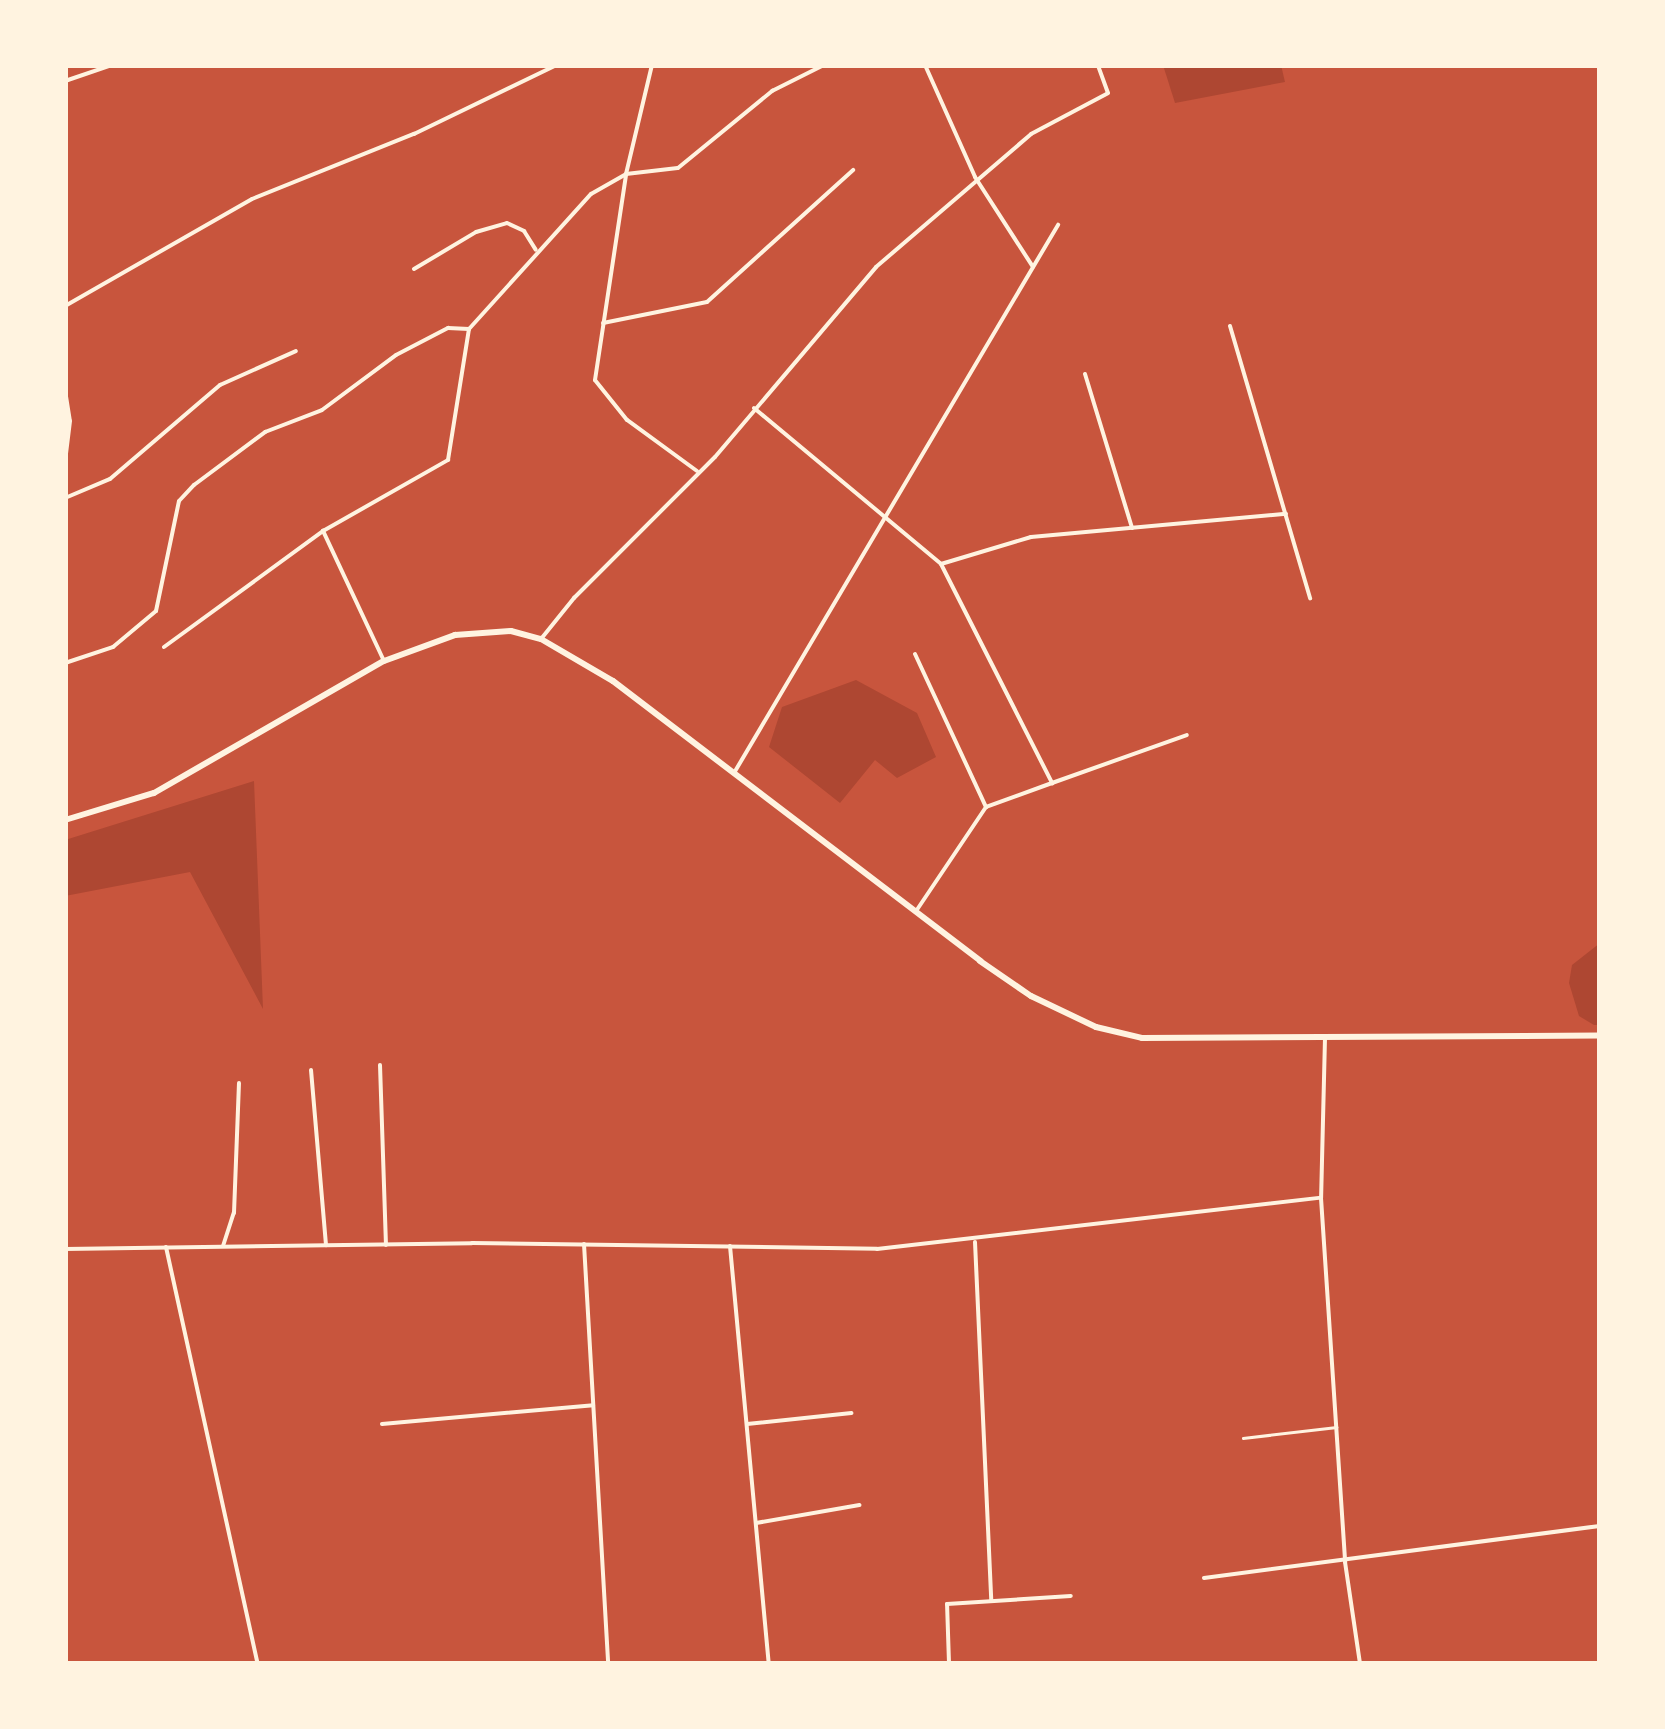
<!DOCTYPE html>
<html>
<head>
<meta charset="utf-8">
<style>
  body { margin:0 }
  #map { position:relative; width:1665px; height:1729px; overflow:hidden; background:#c8553d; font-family:Karla,sans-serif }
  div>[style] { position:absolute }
  .green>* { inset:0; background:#ae4732 }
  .service>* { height:2.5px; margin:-1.25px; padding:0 1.25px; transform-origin:1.25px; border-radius:1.25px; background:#fff3e0 }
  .minor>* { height:4px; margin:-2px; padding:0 2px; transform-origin:2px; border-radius:2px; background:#fff3e0 }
  .secondary>* { height:6px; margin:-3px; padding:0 3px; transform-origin:3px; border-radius:3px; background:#fff3e0 }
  span { translate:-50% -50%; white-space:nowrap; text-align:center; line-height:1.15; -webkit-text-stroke:9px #fff3e0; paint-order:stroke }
  .frame { position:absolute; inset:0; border:68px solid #fff3e0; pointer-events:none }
</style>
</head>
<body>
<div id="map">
  <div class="green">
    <div style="clip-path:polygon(1163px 65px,1281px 65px,1285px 82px,1175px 103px)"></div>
    <div style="clip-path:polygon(856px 680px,917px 713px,936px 757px,897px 778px,875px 760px,840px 803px,769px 747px,782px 707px)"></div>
    <div style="clip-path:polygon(254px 781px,263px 1009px,190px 872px,65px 896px,65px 840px)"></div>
    <div style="clip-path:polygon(1600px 943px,1600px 1025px,1594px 1025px,1579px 1016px,1569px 983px,1572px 965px)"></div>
  </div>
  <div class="service">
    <div style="left:1243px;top:1438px;width:94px;rotate:-6.7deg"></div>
  </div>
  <div class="minor">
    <div style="left:925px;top:65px;width:123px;rotate:65.9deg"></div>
    <div style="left:975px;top:177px;width:107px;rotate:57.2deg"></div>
    <div style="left:65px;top:81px;width:50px;rotate:-18.8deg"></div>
    <div style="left:414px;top:269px;width:72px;rotate:-30.8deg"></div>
    <div style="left:476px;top:232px;width:32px;rotate:-16deg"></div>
    <div style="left:507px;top:223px;width:19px;rotate:25deg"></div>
    <div style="left:524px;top:231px;width:22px;rotate:58deg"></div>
    <div style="left:65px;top:306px;width:215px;rotate:-29.8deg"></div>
    <div style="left:252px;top:199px;width:175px;rotate:-21.9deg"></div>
    <div style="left:414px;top:134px;width:159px;rotate:-25.8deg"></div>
    <div style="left:603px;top:323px;width:106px;rotate:-11.4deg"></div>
    <div style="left:707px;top:302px;width:197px;rotate:-42.1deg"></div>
    <div style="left:1230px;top:326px;width:284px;rotate:73.6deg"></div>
    <div style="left:1085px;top:374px;width:161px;rotate:73deg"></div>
    <div style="left:65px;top:390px;width:31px;rotate:81deg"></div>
    <div style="left:70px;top:421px;width:38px;rotate:97deg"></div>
    <div style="left:754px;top:408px;width:244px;rotate:39.8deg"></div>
    <div style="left:941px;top:564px;width:246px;rotate:63.1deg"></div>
    <div style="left:1052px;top:783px;width:70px;rotate:160deg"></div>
    <div style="left:986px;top:807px;width:125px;rotate:123.9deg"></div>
    <div style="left:697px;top:471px;width:87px;rotate:-143.9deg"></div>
    <div style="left:627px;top:420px;width:51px;rotate:-128.7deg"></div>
    <div style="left:595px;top:380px;width:208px;rotate:-81.4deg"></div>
    <div style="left:626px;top:174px;width:52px;rotate:-6.6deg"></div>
    <div style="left:678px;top:168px;width:122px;rotate:-39.3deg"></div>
    <div style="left:772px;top:91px;width:58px;rotate:-26.6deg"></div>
    <div style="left:65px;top:498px;width:49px;rotate:-22.9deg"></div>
    <div style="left:110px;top:479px;width:145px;rotate:-40.5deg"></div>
    <div style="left:220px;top:385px;width:83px;rotate:-24.1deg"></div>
    <div style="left:941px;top:564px;width:94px;rotate:-16.7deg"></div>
    <div style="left:1031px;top:537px;width:256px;rotate:-5.2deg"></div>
    <div style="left:541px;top:639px;width:53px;rotate:-51.2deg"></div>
    <div style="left:574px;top:598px;width:199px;rotate:-45deg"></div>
    <div style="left:715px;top:457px;width:249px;rotate:-49.7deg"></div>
    <div style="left:876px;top:267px;width:204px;rotate:-40.6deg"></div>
    <div style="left:1031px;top:134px;width:87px;rotate:-28deg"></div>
    <div style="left:1108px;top:93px;width:30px;rotate:-110deg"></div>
    <div style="left:164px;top:647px;width:197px;rotate:-36.1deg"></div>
    <div style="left:915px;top:654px;width:169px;rotate:65.1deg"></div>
    <div style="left:384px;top:661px;width:144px;rotate:-115.1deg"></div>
    <div style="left:323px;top:531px;width:144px;rotate:-29.6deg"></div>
    <div style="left:448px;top:460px;width:133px;rotate:-80.9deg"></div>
    <div style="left:469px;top:329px;width:182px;rotate:-47.9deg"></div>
    <div style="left:591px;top:194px;width:40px;rotate:-29.7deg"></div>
    <div style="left:626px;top:174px;width:112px;rotate:-76.6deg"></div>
    <div style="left:65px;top:663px;width:51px;rotate:-18.4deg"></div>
    <div style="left:113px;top:647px;width:56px;rotate:-39.9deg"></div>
    <div style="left:156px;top:611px;width:112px;rotate:-78.2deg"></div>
    <div style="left:179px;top:501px;width:22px;rotate:-47deg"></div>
    <div style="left:194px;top:485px;width:89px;rotate:-36.7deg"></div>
    <div style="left:265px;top:432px;width:61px;rotate:-21.1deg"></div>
    <div style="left:322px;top:410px;width:92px;rotate:-36.6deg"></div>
    <div style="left:396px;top:355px;width:59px;rotate:-27.4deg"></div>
    <div style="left:448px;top:328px;width:21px;rotate:3deg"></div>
    <div style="left:734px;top:773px;width:637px;rotate:-59.41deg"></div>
    <div style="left:1052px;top:783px;width:143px;rotate:-19.6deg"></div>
    <div style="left:1325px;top:1038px;width:160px;rotate:91.4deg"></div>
    <div style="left:1321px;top:1198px;width:365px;rotate:86.2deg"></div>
    <div style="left:1345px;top:1562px;width:103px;rotate:81.6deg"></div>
    <div style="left:380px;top:1065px;width:180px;rotate:88.1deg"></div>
    <div style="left:311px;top:1070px;width:176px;rotate:85.1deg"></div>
    <div style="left:975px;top:1242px;width:359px;rotate:87.4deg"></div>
    <div style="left:584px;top:1244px;width:421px;rotate:86.7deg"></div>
    <div style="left:223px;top:1246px;width:35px;rotate:-72deg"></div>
    <div style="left:234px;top:1213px;width:130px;rotate:-87.8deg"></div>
    <div style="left:730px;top:1246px;width:420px;rotate:84.7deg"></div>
    <div style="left:166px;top:1247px;width:427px;rotate:77.6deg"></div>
    <div style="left:65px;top:1249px;width:407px;rotate:-0.8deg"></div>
    <div style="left:472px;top:1243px;width:405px;rotate:0.8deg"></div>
    <div style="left:877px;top:1249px;width:447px;rotate:-6.6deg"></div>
    <div style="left:382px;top:1424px;width:212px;rotate:-5.1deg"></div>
    <div style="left:747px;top:1424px;width:105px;rotate:-6deg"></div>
    <div style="left:756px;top:1523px;width:105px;rotate:-9.9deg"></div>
    <div style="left:1204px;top:1578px;width:399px;rotate:-7.5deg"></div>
    <div style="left:949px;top:1663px;width:59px;rotate:-91.9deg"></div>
    <div style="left:947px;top:1604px;width:124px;rotate:-3.7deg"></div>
  </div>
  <div class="secondary">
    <div style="left:65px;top:820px;width:93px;rotate:-16.9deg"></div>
    <div style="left:154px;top:793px;width:265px;rotate:-29.9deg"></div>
    <div style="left:384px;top:661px;width:76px;rotate:-20.1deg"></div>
    <div style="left:455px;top:635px;width:56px;rotate:-4.1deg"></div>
    <div style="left:511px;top:631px;width:31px;rotate:15deg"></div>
    <div style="left:541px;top:639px;width:83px;rotate:30.3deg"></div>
    <div style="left:613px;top:681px;width:462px;rotate:37.3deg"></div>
    <div style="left:980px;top:961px;width:62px;rotate:34.5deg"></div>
    <div style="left:1031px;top:996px;width:72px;rotate:25.5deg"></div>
    <div style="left:1096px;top:1027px;width:47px;rotate:13.4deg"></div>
    <div style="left:1142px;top:1038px;width:458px;rotate:-0.3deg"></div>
  </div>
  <div class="frame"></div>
</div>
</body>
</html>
